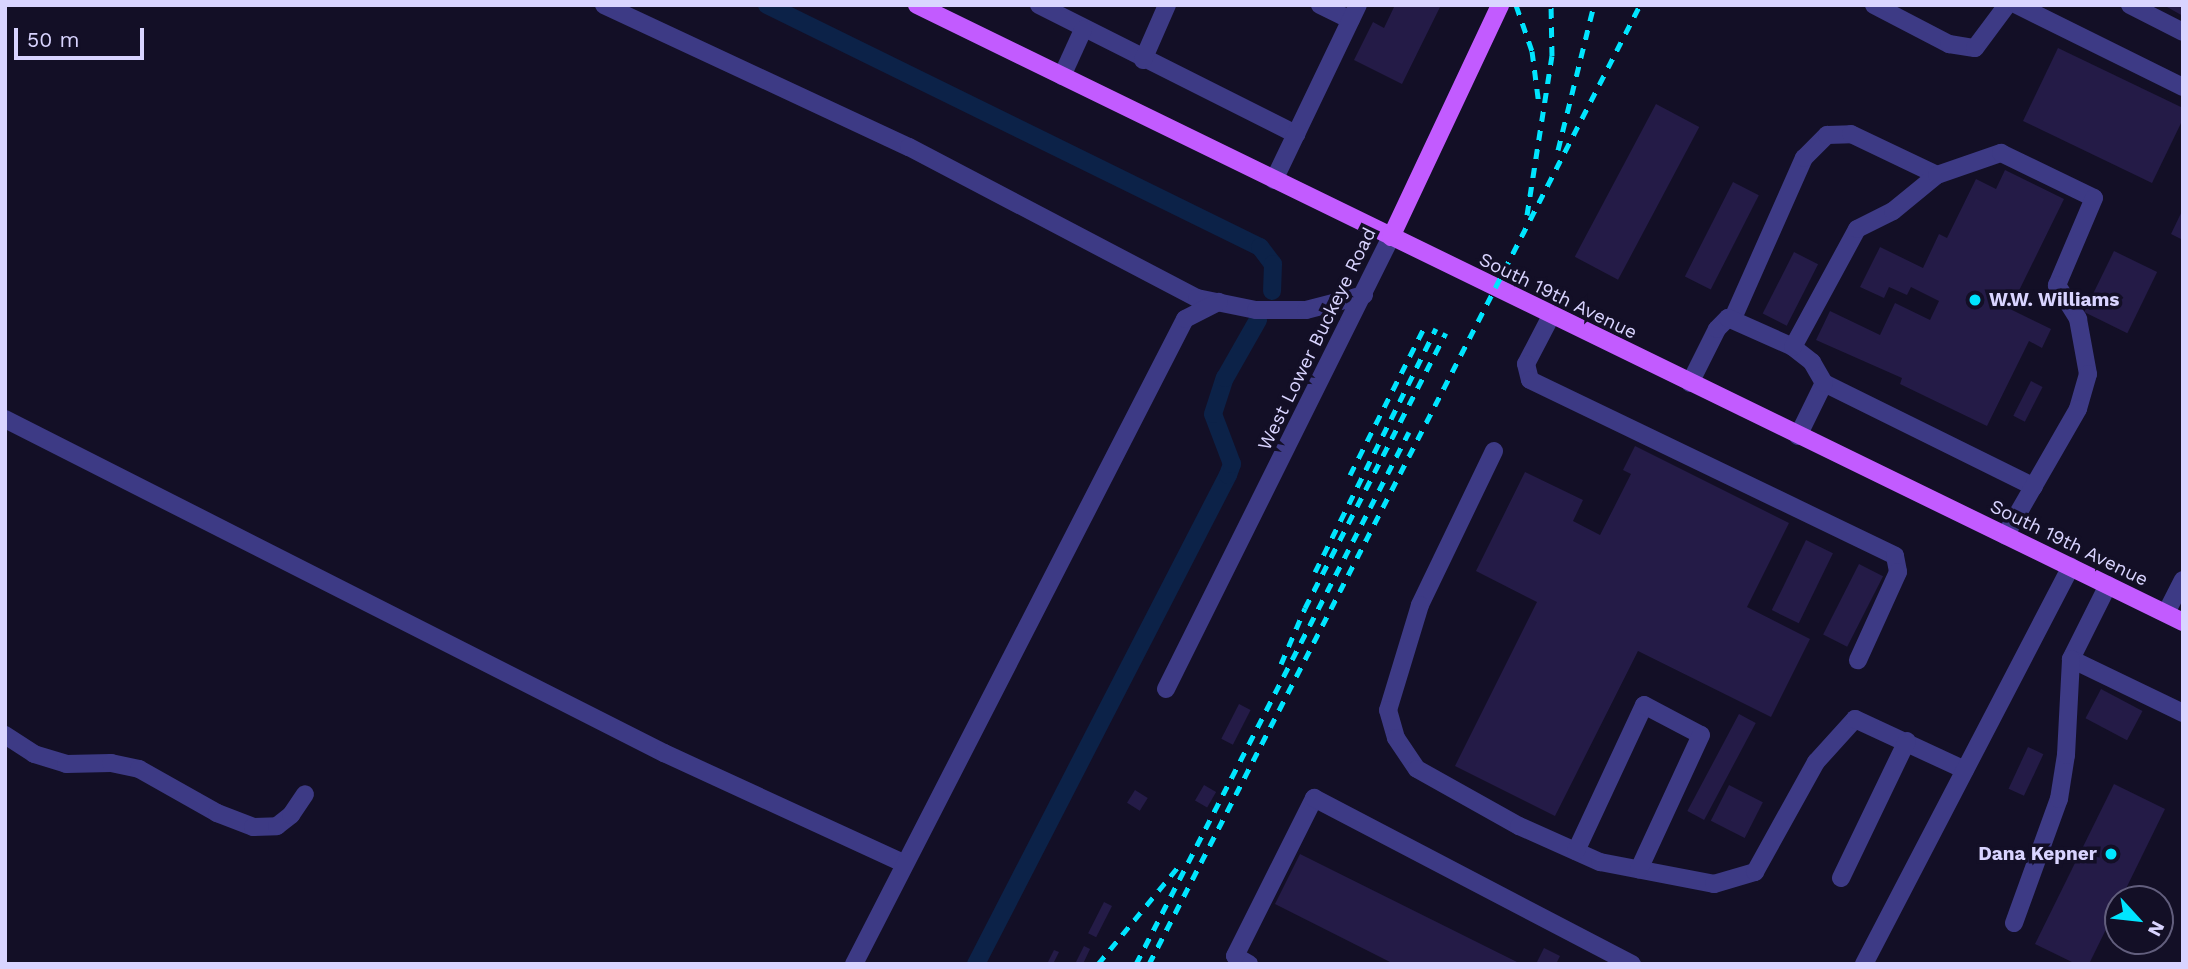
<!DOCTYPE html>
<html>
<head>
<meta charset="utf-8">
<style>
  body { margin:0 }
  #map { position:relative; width:2188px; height:969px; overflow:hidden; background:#130f26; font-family:"Work Sans",sans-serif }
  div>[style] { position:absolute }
  .canal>* { height:18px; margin:-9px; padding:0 9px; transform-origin:9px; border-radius:9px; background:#0c2248 }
  .building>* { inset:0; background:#241b47; transform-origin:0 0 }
  .minor>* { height:18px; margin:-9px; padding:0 9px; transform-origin:9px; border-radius:9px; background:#3d3a85 }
  .major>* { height:18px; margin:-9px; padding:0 9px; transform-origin:9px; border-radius:9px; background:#c25bff }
  .rail>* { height:5px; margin-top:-2.5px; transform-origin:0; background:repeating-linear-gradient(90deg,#00e5ff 0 10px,transparent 0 19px) }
  .dots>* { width:19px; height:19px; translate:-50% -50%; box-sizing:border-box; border:4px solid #130f26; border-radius:50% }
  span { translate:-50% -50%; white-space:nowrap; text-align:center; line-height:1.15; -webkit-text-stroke:7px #130f26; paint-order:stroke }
  .street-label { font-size:19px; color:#d9d4ff }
  .poi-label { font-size:19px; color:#d9d4ff; font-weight:700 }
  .left { translate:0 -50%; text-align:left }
  .right { translate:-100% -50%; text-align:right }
  .frame { position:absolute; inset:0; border:7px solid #d9d4ff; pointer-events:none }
  .north { position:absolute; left:2104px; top:885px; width:70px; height:70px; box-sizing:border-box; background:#130f26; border:2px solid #625e7d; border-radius:50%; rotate:117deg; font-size:19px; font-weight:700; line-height:28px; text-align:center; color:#d9d4ff }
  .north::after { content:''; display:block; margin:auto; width:24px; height:32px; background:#00e5ff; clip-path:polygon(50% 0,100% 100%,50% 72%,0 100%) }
  .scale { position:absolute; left:14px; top:28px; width:130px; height:32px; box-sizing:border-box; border:4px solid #d9d4ff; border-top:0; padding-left:9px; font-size:21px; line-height:24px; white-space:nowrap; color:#d9d4ff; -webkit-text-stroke:5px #130f26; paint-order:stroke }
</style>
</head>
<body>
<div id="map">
  <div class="canal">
    <div style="left:767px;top:5px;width:549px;rotate:26.15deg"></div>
    <div style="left:1260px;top:247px;width:21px;rotate:53deg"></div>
    <div style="left:1273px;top:264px;width:27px;rotate:92deg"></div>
    <div style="left:976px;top:964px;width:550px;rotate:-62.74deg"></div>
    <div style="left:1228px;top:475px;width:12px;rotate:-70deg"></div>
    <div style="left:1232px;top:464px;width:53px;rotate:-110.8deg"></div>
    <div style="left:1213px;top:414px;width:38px;rotate:-72deg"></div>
    <div style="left:1225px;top:378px;width:67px;rotate:-60.4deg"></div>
  </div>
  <div class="building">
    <div style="clip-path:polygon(1395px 5px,1441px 5px,1402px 84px,1354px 60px,1373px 22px,1384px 28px)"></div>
    <div style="clip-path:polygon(2168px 5px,2183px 5px,2183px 16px,2167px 7px)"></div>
    <div style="clip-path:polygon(2058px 48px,2183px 108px,2183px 119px,2152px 183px,2023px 121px)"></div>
    <div style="left:1656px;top:104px;width:49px;height:173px;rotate:28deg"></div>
    <div style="clip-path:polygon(2005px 170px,2064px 199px,2010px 309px,2051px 329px,2042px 348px,2029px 341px,1987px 426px,1900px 384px,1902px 378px,1816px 340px,1830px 311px,1880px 335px,1895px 303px,1930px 320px,1939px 301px,1911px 287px,1907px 295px,1889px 287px,1884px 298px,1860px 287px,1880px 247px,1923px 268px,1939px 234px,1947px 238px,1976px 179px,1996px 189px)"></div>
    <div style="left:1733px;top:182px;width:29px;height:106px;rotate:27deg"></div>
    <div style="clip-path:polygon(2183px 209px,2183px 240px,2171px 234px)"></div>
    <div style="left:2114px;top:251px;width:48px;height:68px;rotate:26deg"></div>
    <div style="left:1794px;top:252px;width:27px;height:69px;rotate:27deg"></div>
    <div style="left:2031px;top:381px;width:13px;height:39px;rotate:27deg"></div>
    <div style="clip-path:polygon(1635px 446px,1789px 523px,1747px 607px,1810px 639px,1771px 717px,1638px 651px,1555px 816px,1455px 766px,1537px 602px,1476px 571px,1525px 472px,1583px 500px,1573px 521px,1600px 535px,1631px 474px,1623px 470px)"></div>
    <div style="left:1806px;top:540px;width:30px;height:78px;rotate:26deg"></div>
    <div style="left:1859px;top:564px;width:27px;height:79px;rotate:27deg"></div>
    <div style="left:2101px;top:689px;width:47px;height:33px;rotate:28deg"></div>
    <div style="left:1239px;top:704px;width:13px;height:39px;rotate:27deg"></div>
    <div style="left:1739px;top:714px;width:19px;height:110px;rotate:28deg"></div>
    <div style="left:2028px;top:747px;width:17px;height:46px;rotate:25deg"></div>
    <div style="clip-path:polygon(2114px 784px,2165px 809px,2089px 964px,2076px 964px,2035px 944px)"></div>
    <div style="left:1204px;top:785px;width:14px;height:18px;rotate:30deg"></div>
    <div style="left:1729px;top:785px;width:38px;height:40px;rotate:27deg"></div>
    <div style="left:1135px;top:790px;width:15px;height:15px;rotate:32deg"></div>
    <div style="clip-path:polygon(1300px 854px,1521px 964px,1394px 964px,1275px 904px)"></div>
    <div style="left:1104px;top:902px;width:9px;height:35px;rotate:27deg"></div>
    <div style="clip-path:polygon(1084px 946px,1090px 949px,1083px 964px,1075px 964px)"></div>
    <div style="clip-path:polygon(1544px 948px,1560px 956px,1556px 964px,1536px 964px)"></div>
    <div style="clip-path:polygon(1054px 950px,1059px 952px,1053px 964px,1047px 964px)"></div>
  </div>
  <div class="minor">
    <div style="left:604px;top:5px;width:336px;rotate:25deg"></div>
    <div style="left:909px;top:147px;width:325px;rotate:27.7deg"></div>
    <div style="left:1197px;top:298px;width:60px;rotate:11.5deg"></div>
    <div style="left:1256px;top:310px;width:50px"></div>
    <div style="left:1306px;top:310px;width:60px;rotate:-14.5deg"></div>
    <div style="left:1039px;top:5px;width:288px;rotate:26.7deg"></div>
    <div style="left:1320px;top:5px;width:34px;rotate:26deg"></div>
    <div style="left:1874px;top:5px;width:85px;rotate:27.5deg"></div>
    <div style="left:1949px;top:44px;width:26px;rotate:9deg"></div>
    <div style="left:1975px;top:48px;width:54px;rotate:-53.3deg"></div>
    <div style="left:2017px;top:5px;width:185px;rotate:26.3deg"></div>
    <div style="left:2130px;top:5px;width:59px;rotate:27deg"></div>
    <div style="left:1143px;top:60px;width:60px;rotate:-66.4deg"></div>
    <div style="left:1062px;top:76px;width:51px;rotate:-65.5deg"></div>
    <div style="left:1274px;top:180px;width:194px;rotate:-64.4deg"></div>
    <div style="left:1551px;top:316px;width:54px;rotate:117.5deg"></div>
    <div style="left:1526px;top:364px;width:16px;rotate:76deg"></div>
    <div style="left:1530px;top:380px;width:405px;rotate:25.7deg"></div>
    <div style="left:1895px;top:556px;width:16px;rotate:79deg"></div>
    <div style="left:1898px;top:572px;width:97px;rotate:114.4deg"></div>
    <div style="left:1733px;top:318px;width:175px;rotate:-66.1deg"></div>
    <div style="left:1804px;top:158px;width:33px;rotate:-45deg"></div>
    <div style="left:1827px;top:135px;width:24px;rotate:-2deg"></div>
    <div style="left:1851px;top:134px;width:95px;rotate:25.5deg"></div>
    <div style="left:1690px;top:383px;width:60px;rotate:-63.4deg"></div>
    <div style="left:1717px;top:329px;width:16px;rotate:-45deg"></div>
    <div style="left:1728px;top:318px;width:71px;rotate:24deg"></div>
    <div style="left:1824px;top:383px;width:234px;rotate:26.3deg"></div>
    <div style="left:5px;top:419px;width:739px;rotate:26.88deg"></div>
    <div style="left:664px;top:753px;width:265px;rotate:24.7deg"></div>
    <div style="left:1798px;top:436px;width:59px;rotate:-63.9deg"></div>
    <div style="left:1824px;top:383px;width:24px;rotate:-120deg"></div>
    <div style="left:1812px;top:362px;width:24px;rotate:-142deg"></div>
    <div style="left:1793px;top:347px;width:134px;rotate:-61.5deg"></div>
    <div style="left:1857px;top:229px;width:40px;rotate:-26.6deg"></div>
    <div style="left:1893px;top:211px;width:57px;rotate:-39.3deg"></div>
    <div style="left:1937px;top:175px;width:68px;rotate:-19deg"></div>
    <div style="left:2001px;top:153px;width:103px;rotate:25.8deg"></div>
    <div style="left:2094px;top:198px;width:95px;rotate:113deg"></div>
    <div style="left:2057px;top:285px;width:40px;rotate:58deg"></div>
    <div style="left:2078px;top:319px;width:56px;rotate:79.7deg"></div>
    <div style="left:2088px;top:374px;width:36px;rotate:106deg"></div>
    <div style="left:2078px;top:409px;width:146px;rotate:119.9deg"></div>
    <div style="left:1494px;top:451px;width:171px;rotate:115.7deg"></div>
    <div style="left:1420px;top:605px;width:110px;rotate:106.9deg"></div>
    <div style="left:1388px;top:710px;width:29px;rotate:74deg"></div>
    <div style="left:1396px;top:738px;width:37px;rotate:56deg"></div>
    <div style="left:1417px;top:769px;width:117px;rotate:29.2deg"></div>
    <div style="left:1519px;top:826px;width:89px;rotate:24deg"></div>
    <div style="left:1600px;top:862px;width:116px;rotate:10.9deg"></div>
    <div style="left:1714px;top:884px;width:43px;rotate:-16.3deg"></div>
    <div style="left:1755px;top:872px;width:126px;rotate:-61deg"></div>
    <div style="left:1816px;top:762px;width:58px;rotate:-47.8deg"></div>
    <div style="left:1855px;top:719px;width:121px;rotate:24.9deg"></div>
    <div style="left:2108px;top:585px;width:83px;rotate:116.6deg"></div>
    <div style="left:2071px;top:659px;width:124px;rotate:25.7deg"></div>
    <div style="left:2166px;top:613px;width:37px;rotate:-63deg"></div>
    <div style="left:1166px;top:689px;width:505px;rotate:-63.54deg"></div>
    <div style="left:5px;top:735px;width:35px;rotate:33deg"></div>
    <div style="left:34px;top:754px;width:34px;rotate:17deg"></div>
    <div style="left:66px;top:764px;width:45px;rotate:-1.3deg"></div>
    <div style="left:111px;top:763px;width:29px;rotate:12deg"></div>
    <div style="left:139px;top:769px;width:90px;rotate:29.4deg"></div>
    <div style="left:217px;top:813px;width:39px;rotate:21deg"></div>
    <div style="left:253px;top:827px;width:24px;rotate:-2deg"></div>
    <div style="left:277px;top:826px;width:18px;rotate:-38deg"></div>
    <div style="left:291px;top:815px;width:25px;rotate:-56deg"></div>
    <div style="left:1576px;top:851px;width:161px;rotate:-65deg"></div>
    <div style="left:1644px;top:705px;width:64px;rotate:27.8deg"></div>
    <div style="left:1701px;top:735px;width:148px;rotate:114.8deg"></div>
    <div style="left:1841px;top:878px;width:152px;rotate:-64.3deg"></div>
    <div style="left:2014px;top:923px;width:132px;rotate:-70.1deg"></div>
    <div style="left:2059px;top:799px;width:45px;rotate:-81deg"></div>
    <div style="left:2066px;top:755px;width:96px;rotate:-87deg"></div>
    <div style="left:854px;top:964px;width:725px;rotate:-62.83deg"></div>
    <div style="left:1185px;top:319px;width:38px;rotate:-27deg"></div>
    <div style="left:1249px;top:964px;width:16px;rotate:-150deg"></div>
    <div style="left:1235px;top:956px;width:177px;rotate:-63.4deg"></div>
    <div style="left:1314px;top:798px;width:359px;rotate:27.6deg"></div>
    <div style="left:1864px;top:964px;width:448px;rotate:-62.5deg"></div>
  </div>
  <div class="major">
    <div style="left:917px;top:5px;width:1408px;rotate:25.98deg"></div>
    <div style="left:1391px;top:237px;width:256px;rotate:-64.8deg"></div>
  </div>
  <div class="rail">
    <div style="left:1516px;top:5px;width:49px;rotate:70.8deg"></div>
    <div style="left:1532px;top:51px;width:54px;rotate:82.6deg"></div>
    <div style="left:1558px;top:150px;width:149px;rotate:-76.1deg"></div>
    <div style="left:1527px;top:215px;width:161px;rotate:-81.1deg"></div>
    <div style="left:1552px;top:56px;width:51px;rotate:-91.1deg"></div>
    <div style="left:1350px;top:475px;width:165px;rotate:-63.3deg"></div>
    <div style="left:1315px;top:572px;width:272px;rotate:-63.6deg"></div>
    <div style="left:1281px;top:664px;width:61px;rotate:-66.8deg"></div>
    <div style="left:1305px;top:608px;width:309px;rotate:-62.9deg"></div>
    <div style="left:1098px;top:964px;width:126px;rotate:-50.5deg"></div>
    <div style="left:1136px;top:964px;width:598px;rotate:-62.84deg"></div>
    <div style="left:1149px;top:964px;width:1077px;rotate:-62.89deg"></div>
  </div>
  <div class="dots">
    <div style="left:1975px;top:300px;background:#00e5ff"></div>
    <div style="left:2111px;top:854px;background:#00e5ff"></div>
  </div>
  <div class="street-label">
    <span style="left:1558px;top:296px;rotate:26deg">South 19th Avenue</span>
    <span style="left:1317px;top:339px;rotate:-64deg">West Lower Buckeye Road</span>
    <span style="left:2069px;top:543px;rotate:26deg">South 19th Avenue</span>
  </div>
  <div class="poi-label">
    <span class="left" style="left:1989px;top:300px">W.W. Williams</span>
    <span class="right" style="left:2097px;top:854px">Dana Kepner</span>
  </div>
  <div class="frame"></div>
  <div class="north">N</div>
  <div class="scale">50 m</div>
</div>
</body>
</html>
